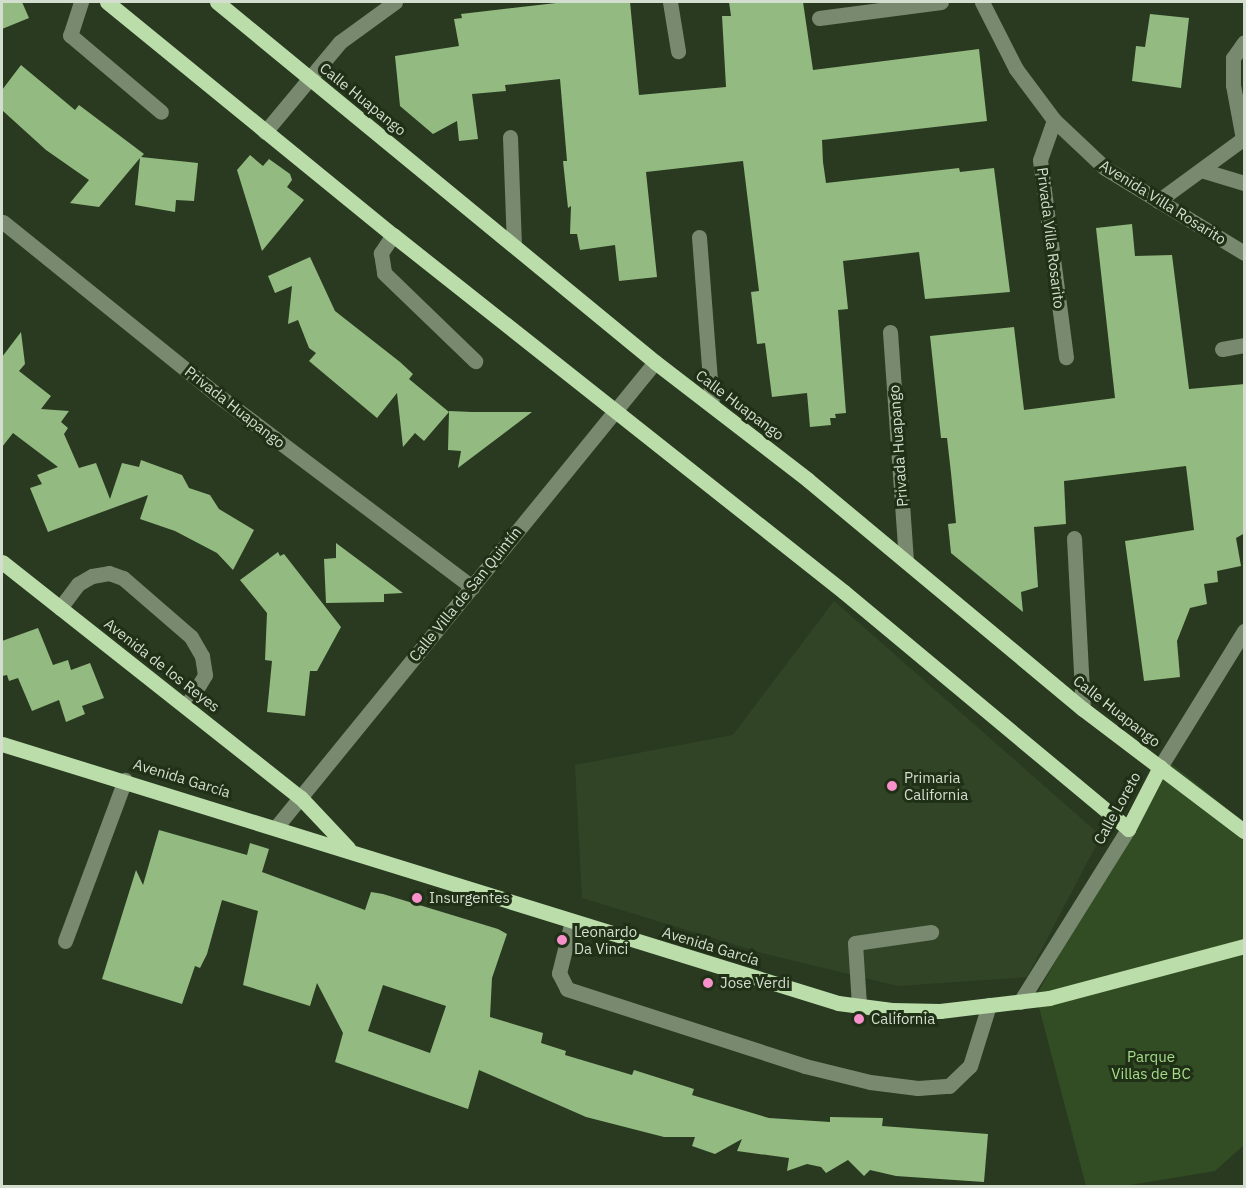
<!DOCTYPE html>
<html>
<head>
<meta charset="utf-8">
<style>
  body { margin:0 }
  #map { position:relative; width:1246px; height:1188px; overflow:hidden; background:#293a21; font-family:"IBM Plex Sans",sans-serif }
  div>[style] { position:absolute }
  .built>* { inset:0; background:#314526 }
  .green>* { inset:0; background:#324d23 }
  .building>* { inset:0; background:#93ba80 }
  .minor>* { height:15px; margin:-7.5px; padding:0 7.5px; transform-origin:7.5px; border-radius:7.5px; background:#788970 }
  .major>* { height:15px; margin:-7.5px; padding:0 7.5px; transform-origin:7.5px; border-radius:7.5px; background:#bda }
  .dots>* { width:16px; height:16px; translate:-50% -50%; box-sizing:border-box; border:3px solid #203017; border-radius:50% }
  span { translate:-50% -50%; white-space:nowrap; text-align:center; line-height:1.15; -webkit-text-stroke:6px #203017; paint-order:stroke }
  .street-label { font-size:15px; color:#d3dece }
  .poi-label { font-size:15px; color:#d3dece }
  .left { translate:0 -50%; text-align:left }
  .park-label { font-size:15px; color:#a6dc8b }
  .frame { position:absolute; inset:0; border:3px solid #d3dece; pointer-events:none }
</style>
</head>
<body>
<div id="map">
  <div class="built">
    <div style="clip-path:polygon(834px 601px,1101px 836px,1027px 977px,898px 986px,766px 954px,582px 898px,575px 765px,733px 735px)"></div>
  </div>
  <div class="green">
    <div style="clip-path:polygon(1168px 761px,1244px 822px,1244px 1145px,1215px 1171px,1124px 1186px,1086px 1186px,1036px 996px)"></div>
  </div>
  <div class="building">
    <div style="clip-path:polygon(2px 2px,22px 2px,29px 18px,2px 29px)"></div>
    <div style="clip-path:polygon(565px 2px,630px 2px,639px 95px,726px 87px,722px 16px,731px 16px,729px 2px,803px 2px,813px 70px,979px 49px,987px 121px,822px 140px,823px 162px,826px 183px,959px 168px,960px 172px,994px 168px,1010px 292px,925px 299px,919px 252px,843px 261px,848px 309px,838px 310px,846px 413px,835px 414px,836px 418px,830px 418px,831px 425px,810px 427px,807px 393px,772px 397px,765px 343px,757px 344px,751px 292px,759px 291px,743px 161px,646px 172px,657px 277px,619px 281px,615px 245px,580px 250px,577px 234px,570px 234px,571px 206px,568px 208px,563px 161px,567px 161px,560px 79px,505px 85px,506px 91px,472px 94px,478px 139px,459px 141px,457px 121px,433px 134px,400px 106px,395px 56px,459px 46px,454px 19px,462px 18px,461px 14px)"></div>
    <div style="clip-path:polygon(1150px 14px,1189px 18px,1181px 88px,1132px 81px,1136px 46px,1145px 47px)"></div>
    <div style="clip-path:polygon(21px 65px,75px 110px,79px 105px,144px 154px,141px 157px,198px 163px,194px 201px,176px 200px,175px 212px,135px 205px,140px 158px,99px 207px,70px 203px,89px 180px,46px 150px,3px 111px,2px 90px)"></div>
    <div style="clip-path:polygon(250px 155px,263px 166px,269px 159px,290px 174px,292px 180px,287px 187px,304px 200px,262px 251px,237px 170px)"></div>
    <div style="clip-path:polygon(1132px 224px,1135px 256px,1172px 255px,1189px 389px,1245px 384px,1245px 533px,1236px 538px,1241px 566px,1217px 571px,1218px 582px,1204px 584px,1207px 604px,1190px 608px,1177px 641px,1180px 677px,1144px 681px,1125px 541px,1194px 530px,1186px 466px,1064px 481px,1066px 524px,1034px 527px,1038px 587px,1021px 592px,1023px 612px,951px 553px,948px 524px,956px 523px,951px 473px,947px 438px,941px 438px,930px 336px,1014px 327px,1024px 410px,1115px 398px,1096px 228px)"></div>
    <div style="clip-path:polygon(310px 257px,335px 311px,400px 362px,413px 374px,409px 379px,449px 412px,424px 441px,415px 433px,403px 447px,397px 393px,377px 418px,309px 361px,316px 353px,309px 348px,298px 320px,288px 324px,292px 286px,275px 293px,268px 276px)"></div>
    <div style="clip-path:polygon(21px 332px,25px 364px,19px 371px,51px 396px,41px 409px,69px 411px,61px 422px,68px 428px,64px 434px,79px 468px,96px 463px,110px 499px,122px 463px,139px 467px,141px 460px,182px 475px,189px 488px,210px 495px,219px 509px,254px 530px,233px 570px,217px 553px,175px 531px,140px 519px,148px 495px,48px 532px,30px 488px,42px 484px,37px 475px,58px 467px,13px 433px,2px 447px,2px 357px)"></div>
    <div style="clip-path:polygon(449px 411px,472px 412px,532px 412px,458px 468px,461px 451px,448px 450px)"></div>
    <div style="clip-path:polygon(336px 543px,403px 593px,384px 594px,384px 602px,326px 603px,324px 559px,336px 558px)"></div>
    <div style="clip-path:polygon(278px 552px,280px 556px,284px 554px,341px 627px,317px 671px,310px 671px,305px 716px,267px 712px,272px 661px,265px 660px,267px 613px,240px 580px)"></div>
    <div style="clip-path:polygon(38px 628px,53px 665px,68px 660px,71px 670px,90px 663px,104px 698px,82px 706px,85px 714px,66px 722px,59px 700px,32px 711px,18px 678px,9px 681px,7px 675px,2px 676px,2px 641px)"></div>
    <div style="clip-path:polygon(evenodd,159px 830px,247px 855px,250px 843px,269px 849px,262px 872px,365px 910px,371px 892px,383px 894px,498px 929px,507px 934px,492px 978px,490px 1017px,543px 1033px,541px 1043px,566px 1051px,565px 1055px,632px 1075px,634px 1070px,694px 1089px,692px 1095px,769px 1118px,830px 1122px,830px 1117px,883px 1118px,882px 1126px,988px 1134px,984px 1182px,896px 1176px,870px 1170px,864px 1176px,848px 1160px,826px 1173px,821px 1167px,807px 1164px,787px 1171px,789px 1158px,737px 1151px,742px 1139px,715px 1154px,692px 1146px,695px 1137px,664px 1137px,586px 1117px,479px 1070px,468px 1109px,335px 1062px,343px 1033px,317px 983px,310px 1006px,243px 985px,258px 911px,222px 900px,207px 954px,200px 968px,195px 966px,182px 1004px,102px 979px,136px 870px,143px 885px,159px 830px,383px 985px,446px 1006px,430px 1053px,368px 1031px,383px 985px)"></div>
  </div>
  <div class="minor">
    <div style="left:81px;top:2px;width:35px;rotate:108deg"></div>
    <div style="left:70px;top:35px;width:119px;rotate:40.2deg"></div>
    <div style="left:670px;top:2px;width:50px;rotate:80.7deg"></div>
    <div style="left:982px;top:2px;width:75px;rotate:63.1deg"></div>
    <div style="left:1016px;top:69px;width:64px;rotate:53.3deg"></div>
    <div style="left:1054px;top:120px;width:70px;rotate:43.3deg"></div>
    <div style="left:1105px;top:168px;width:163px;rotate:31.4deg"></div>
    <div style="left:819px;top:18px;width:123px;rotate:-7.5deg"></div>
    <div style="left:1054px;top:120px;width:42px;rotate:109.3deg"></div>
    <div style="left:1040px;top:160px;width:199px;rotate:82.5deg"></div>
    <div style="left:265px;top:132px;width:117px;rotate:-50.2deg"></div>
    <div style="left:340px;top:42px;width:68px;rotate:-36deg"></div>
    <div style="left:510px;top:137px;width:107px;rotate:87.9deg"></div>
    <div style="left:1243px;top:139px;width:55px;rotate:-100.5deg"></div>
    <div style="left:1233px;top:85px;width:27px;rotate:-90deg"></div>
    <div style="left:1233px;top:58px;width:19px;rotate:-55deg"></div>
    <div style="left:1201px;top:170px;width:45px;rotate:16.8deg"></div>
    <div style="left:1158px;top:201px;width:107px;rotate:-36.2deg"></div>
    <div style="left:3px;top:222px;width:274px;rotate:38.9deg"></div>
    <div style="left:216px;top:394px;width:321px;rotate:37deg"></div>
    <div style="left:393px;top:235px;width:22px;rotate:124deg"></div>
    <div style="left:381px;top:253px;width:20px;rotate:81deg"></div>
    <div style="left:384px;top:273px;width:127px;rotate:44deg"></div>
    <div style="left:699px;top:237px;width:169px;rotate:85.6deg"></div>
    <div style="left:890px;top:332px;width:229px;rotate:86deg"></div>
    <div style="left:1222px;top:349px;width:22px;rotate:-10deg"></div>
    <div style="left:1074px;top:538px;width:171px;rotate:87deg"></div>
    <div style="left:60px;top:608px;width:30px;rotate:-53deg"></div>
    <div style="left:78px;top:584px;width:16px;rotate:-30deg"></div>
    <div style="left:92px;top:576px;width:17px;rotate:-10deg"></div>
    <div style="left:109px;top:573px;width:15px;rotate:20deg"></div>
    <div style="left:123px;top:578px;width:90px;rotate:40.9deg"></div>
    <div style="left:191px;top:637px;width:22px;rotate:60deg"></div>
    <div style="left:202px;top:656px;width:19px;rotate:81deg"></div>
    <div style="left:205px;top:675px;width:37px;rotate:121deg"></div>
    <div style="left:1160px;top:767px;width:160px;rotate:-58.3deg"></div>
    <div style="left:277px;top:826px;width:598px;rotate:-50.83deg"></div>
    <div style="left:572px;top:921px;width:54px;rotate:104deg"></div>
    <div style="left:559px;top:973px;width:18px;rotate:63deg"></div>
    <div style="left:567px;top:989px;width:250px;rotate:17.9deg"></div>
    <div style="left:805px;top:1066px;width:67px;rotate:13.8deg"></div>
    <div style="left:870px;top:1082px;width:48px;rotate:7.1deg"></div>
    <div style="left:918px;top:1088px;width:31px;rotate:-4deg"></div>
    <div style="left:949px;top:1086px;width:29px;rotate:-44deg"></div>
    <div style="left:970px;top:1066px;width:64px;rotate:-72.7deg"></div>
    <div style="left:65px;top:941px;width:172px;rotate:-69.6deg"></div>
    <div style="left:1020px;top:1002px;width:204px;rotate:-58deg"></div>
    <div style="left:859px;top:1005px;width:62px;rotate:-93.7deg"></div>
    <div style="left:855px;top:943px;width:77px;rotate:-8.2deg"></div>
  </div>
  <div class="major">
    <div style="left:107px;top:2px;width:369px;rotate:39.2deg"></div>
    <div style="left:393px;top:235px;width:575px;rotate:38.36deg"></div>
    <div style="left:844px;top:592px;width:370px;rotate:39.8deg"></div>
    <div style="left:1128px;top:829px;width:70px;rotate:-62.7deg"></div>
    <div style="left:217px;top:2px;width:567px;rotate:39.42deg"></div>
    <div style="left:655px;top:362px;width:193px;rotate:37.6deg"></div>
    <div style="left:808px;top:480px;width:358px;rotate:39.8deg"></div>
    <div style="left:1083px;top:709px;width:202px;rotate:37.2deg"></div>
    <div style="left:2px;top:562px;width:380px;rotate:38.3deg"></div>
    <div style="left:300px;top:797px;width:70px;rotate:46.7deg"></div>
    <div style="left:2px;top:744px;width:875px;rotate:17.21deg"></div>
    <div style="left:838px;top:1003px;width:54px;rotate:7.4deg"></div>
    <div style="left:892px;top:1010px;width:48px;rotate:1.2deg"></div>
    <div style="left:940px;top:1011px;width:110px;rotate:-6.8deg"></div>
    <div style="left:1049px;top:998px;width:202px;rotate:-14.9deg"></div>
  </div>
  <div class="dots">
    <div style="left:892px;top:786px;background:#f890cb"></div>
    <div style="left:417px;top:898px;background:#f890cb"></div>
    <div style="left:562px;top:940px;background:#f890cb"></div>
    <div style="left:708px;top:983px;background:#f890cb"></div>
    <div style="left:859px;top:1019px;background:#f890cb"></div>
  </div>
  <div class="street-label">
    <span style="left:363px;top:99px;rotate:39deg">Calle Huapango</span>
    <span style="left:1163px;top:202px;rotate:32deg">Avenida Villa Rosarito</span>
    <span style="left:1051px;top:238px;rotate:83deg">Privada Villa Rosarito</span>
    <span style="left:740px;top:405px;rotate:37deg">Calle Huapango</span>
    <span style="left:235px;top:407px;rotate:38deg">Privada Huapango</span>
    <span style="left:898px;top:446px;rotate:-94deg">Privada Huapango</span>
    <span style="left:465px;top:594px;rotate:-51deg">Calle Villa de San Quintín</span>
    <span style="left:162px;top:665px;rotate:38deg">Avenida de los Reyes</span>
    <span style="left:1117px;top:711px;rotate:38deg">Calle Huapango</span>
    <span style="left:182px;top:778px;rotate:17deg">Avenida García</span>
    <span style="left:1117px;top:808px;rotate:-61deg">Calle Loreto</span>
    <span style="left:711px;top:946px;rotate:17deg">Avenida García</span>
  </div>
  <div class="poi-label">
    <span class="left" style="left:904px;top:786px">Primaria<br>California</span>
    <span class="left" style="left:429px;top:898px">Insurgentes</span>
    <span class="left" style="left:574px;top:940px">Leonardo<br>Da Vinci</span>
    <span class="left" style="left:720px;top:983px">Jose Verdi</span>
    <span class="left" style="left:871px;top:1019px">California</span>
  </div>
  <div class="park-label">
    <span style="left:1151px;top:1065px">Parque<br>Villas de BC</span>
  </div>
  <div class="frame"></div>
</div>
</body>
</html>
